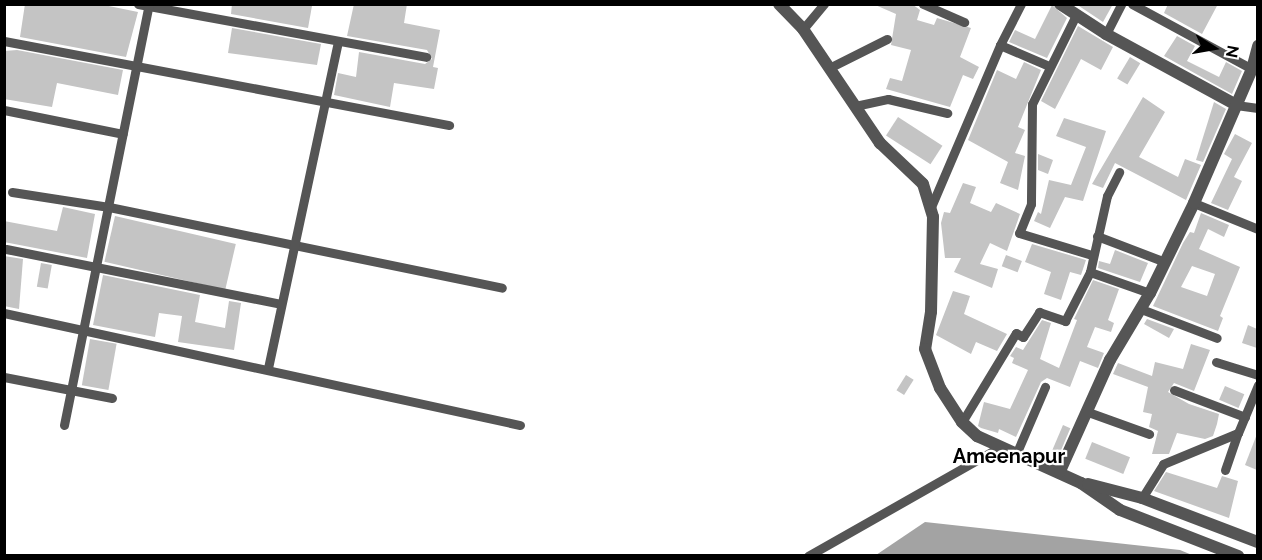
<!DOCTYPE html>
<html>
<head>
<meta charset="utf-8">
<style>
  body { margin:0 }
  #map { position:relative; width:1262px; height:560px; overflow:hidden; background:#fff; font-family:Raleway,sans-serif }
  div>[style] { position:absolute }
  .water>* { inset:0; background:#a3a3a3 }
  .building>* { inset:0; background:#c4c4c4; transform-origin:0 0 }
  .minor>* { height:9px; margin:-4.5px; padding:0 4.5px; transform-origin:4.5px; border-radius:4.5px; background:#555 }
  .tertiary>* { height:12px; margin:-6px; padding:0 6px; transform-origin:6px; border-radius:6px; background:#555 }
  span { translate:-50% -50%; white-space:nowrap; text-align:center; line-height:1.15; -webkit-text-stroke:4.5px #fff; paint-order:stroke }
  .quarter-label { font-size:20px; color:#000; font-weight:700 }
  .frame { position:absolute; inset:0; border:6px solid #000; pointer-events:none }
  .north { position:absolute; left:1184px; top:18px; width:60px; height:60px; -webkit-text-stroke:4px #fff; paint-order:stroke; rotate:101deg; font-size:16px; font-weight:700; line-height:24px; text-align:center; color:#000 }
  .north::after { content:''; display:block; margin:auto; width:21px; height:27px; background:#000; clip-path:polygon(50% 0,100% 100%,50% 72%,0 100%) }
</style>
</head>
<body>
<div id="map">
  <div class="water">
    <div style="clip-path:polygon(925px 522px,1180px 550px,1192px 555px,876px 555px)"></div>
  </div>
  <div class="building">
    <div style="clip-path:polygon(25px 4px,99px 4px,138px 12px,126px 57px,20px 37px)"></div>
    <div style="clip-path:polygon(232px 4px,302px 4px,312px 6px,308px 28px,231px 14px)"></div>
    <div style="clip-path:polygon(354px 4px,407px 4px,404px 23px,440px 30px,433px 67px,438px 68px,434px 89px,394px 83px,390px 107px,334px 95px,338px 73px,356px 77px,359px 52px,425px 64px,432px 59px,427px 50px,347px 36px)"></div>
    <div style="clip-path:polygon(873px 4px,912px 4px,920px 10px,917px 20px,934px 25px,937px 18px,971px 28px,960px 57px,979px 67px,973px 79px,963px 75px,950px 107px,886px 89px,890px 78px,902px 81px,911px 50px,891px 45px,896px 14px)"></div>
    <div style="clip-path:polygon(1076px 4px,1113px 4px,1103px 22px)"></div>
    <div style="clip-path:polygon(1168px 4px,1218px 4px,1202px 34px,1164px 13px)"></div>
    <div style="clip-path:polygon(1052px 5px,1067px 18px,1047px 58px,1009px 42px,1015px 30px,1035px 39px)"></div>
    <div style="clip-path:polygon(1078px 26px,1113px 47px,1101px 70px,1081px 59px,1055px 109px,1041px 101px)"></div>
    <div style="clip-path:polygon(232px 28px,321px 44px,317px 65px,228px 53px)"></div>
    <div style="clip-path:polygon(1177px 36px,1195px 46px,1187px 61px,1219px 77px,1226px 62px,1242px 71px,1232px 94px,1164px 56px)"></div>
    <div style="clip-path:polygon(17px 50px,123px 70px,118px 95px,57px 83px,52px 107px,4px 99px,4px 51px)"></div>
    <div style="left:1130px;top:57px;width:12px;height:25px;rotate:31deg"></div>
    <div style="clip-path:polygon(1024px 62px,1041px 70px,1018px 127px,1025px 130px,1015px 153px,1025px 156px,1018px 190px,1000px 183px,1008px 162px,968px 140px,997px 70px,1016px 79px)"></div>
    <div style="clip-path:polygon(1143px 97px,1165px 112px,1139px 157px,1178px 177px,1185px 159px,1201px 165px,1186px 200px,1115px 163px,1103px 188px,1092px 184px)"></div>
    <div style="clip-path:polygon(1214px 102px,1226px 109px,1203px 162px,1196px 160px)"></div>
    <div style="left:898px;top:117px;width:53px;height:22px;rotate:33deg"></div>
    <div style="clip-path:polygon(1064px 118px,1106px 131px,1083px 201px,1065px 197px,1050px 228px,1034px 221px,1038px 212px,1041px 214px,1049px 180px,1071px 185px,1086px 147px,1056px 136px)"></div>
    <div style="clip-path:polygon(1235px 134px,1252px 143px,1234px 177px,1242px 181px,1228px 210px,1211px 203px,1232px 159px,1224px 154px)"></div>
    <div style="clip-path:polygon(1038px 154px,1053px 160px,1048px 174px,1038px 170px)"></div>
    <div style="clip-path:polygon(963px 183px,976px 187px,970px 203px,991px 212px,996px 203px,1020px 214px,1007px 251px,990px 243px,980px 264px,998px 269px,992px 288px,954px 272px,961px 258px,945px 258px,941px 223px,944px 212px,950px 213px)"></div>
    <div style="clip-path:polygon(63px 207px,95px 214px,87px 258px,4px 242px,4px 221px,57px 231px)"></div>
    <div style="clip-path:polygon(evenodd,1201px 213px,1229px 225px,1224px 237px,1208px 229px,1199px 249px,1240px 267px,1220px 316px,1223px 318px,1218px 331px,1153px 306px,1183px 243px,1190px 232px,1194px 233px,1201px 213px,1192px 266px,1215px 274px,1207px 296px,1181px 287px,1192px 266px)"></div>
    <div style="left:115px;top:216px;width:124px;height:47px;rotate:13deg"></div>
    <div style="clip-path:polygon(1032px 244px,1086px 260px,1081px 275px,1070px 272px,1061px 300px,1044px 294px,1051px 272px,1025px 262px)"></div>
    <div style="clip-path:polygon(1115px 250px,1148px 263px,1140px 282px,1098px 268px,1099px 261px,1110px 264px)"></div>
    <div style="left:1006px;top:255px;width:17px;height:12px;rotate:21deg"></div>
    <div style="clip-path:polygon(4px 256px,23px 259px,19px 309px,4px 306px)"></div>
    <div style="left:41px;top:263px;width:11px;height:24px;rotate:10deg"></div>
    <div style="clip-path:polygon(103px 275px,200px 295px,195px 322px,225px 328px,229px 301px,241px 303px,234px 350px,178px 342px,182px 316px,159px 313px,155px 337px,93px 325px)"></div>
    <div style="clip-path:polygon(1093px 280px,1119px 289px,1108px 320px,1114px 323px,1111px 332px,1095px 327px,1087px 347px,1104px 353px,1098px 368px,1080px 361px,1070px 387px,1047px 378px,1041px 382px,1016px 437px,999px 429px,998px 433px,981px 428px,978px 426px,984px 402px,1010px 409px,1028px 370px,1012px 363px,1014px 358px,1010px 356px,1016px 347px,1023px 350px,1042px 320px,1051px 323px,1040px 359px,1059px 368px,1077px 320px,1074px 319px)"></div>
    <div style="clip-path:polygon(953px 291px,970px 296px,964px 314px,1007px 334px,997px 351px,976px 342px,971px 354px,936px 335px)"></div>
    <div style="clip-path:polygon(1147px 319px,1174px 329px,1169px 338px,1144px 324px)"></div>
    <div style="clip-path:polygon(1248px 325px,1257px 329px,1257px 348px,1242px 343px)"></div>
    <div style="left:90px;top:339px;width:27px;height:47px;rotate:10deg"></div>
    <div style="clip-path:polygon(1191px 344px,1210px 350px,1194px 391px,1174px 383px,1168px 392px,1189px 404px,1219px 414px,1217px 424px,1213px 436px,1205px 439px,1177px 433px,1169px 454px,1152px 454px,1158px 431px,1149px 427px,1152px 414px,1143px 412px,1148px 387px,1113px 374px,1118px 363px,1152px 376px,1155px 362px,1183px 369px)"></div>
    <div style="left:906px;top:375px;width:9px;height:18px;rotate:32deg"></div>
    <div style="left:1225px;top:386px;width:21px;height:15px;rotate:23deg"></div>
    <div style="left:1063px;top:425px;width:8px;height:34px;rotate:23deg"></div>
    <div style="clip-path:polygon(1257px 434px,1257px 470px,1245px 465px)"></div>
    <div style="left:1092px;top:442px;width:41px;height:18px;rotate:22deg"></div>
    <div style="clip-path:polygon(1166px 472px,1217px 488px,1222px 476px,1238px 481px,1229px 518px,1154px 491px)"></div>
  </div>
  <div class="minor">
    <div style="left:138px;top:4px;width:293px;rotate:10.4deg"></div>
    <div style="left:923px;top:4px;width:45px;rotate:23.7deg"></div>
    <div style="left:1132px;top:4px;width:136px;rotate:28.4deg"></div>
    <div style="left:1076px;top:15px;width:99px;rotate:116.3deg"></div>
    <div style="left:1032px;top:104px;width:100px;rotate:90.6deg"></div>
    <div style="left:1031px;top:204px;width:31px;rotate:112deg"></div>
    <div style="left:1019px;top:233px;width:76px;rotate:16.8deg"></div>
    <div style="left:803px;top:29px;width:33px;rotate:-50deg"></div>
    <div style="left:1106px;top:34px;width:34px;rotate:-63deg"></div>
    <div style="left:4px;top:41px;width:453px;rotate:10.7deg"></div>
    <div style="left:1000px;top:45px;width:46px;rotate:-62.9deg"></div>
    <div style="left:829px;top:68px;width:65px;rotate:-26.6deg"></div>
    <div style="left:1236px;top:105px;width:22px;rotate:8deg"></div>
    <div style="left:855px;top:106px;width:34px;rotate:-12deg"></div>
    <div style="left:888px;top:99px;width:61px;rotate:13.3deg"></div>
    <div style="left:4px;top:110px;width:121px;rotate:11.4deg"></div>
    <div style="left:12px;top:192px;width:98px;rotate:8.8deg"></div>
    <div style="left:109px;top:207px;width:401px;rotate:11.6deg"></div>
    <div style="left:1194px;top:203px;width:69px;rotate:22.1deg"></div>
    <div style="left:931px;top:207px;width:176px;rotate:-66.9deg"></div>
    <div style="left:1000px;top:45px;width:53px;rotate:23.2deg"></div>
    <div style="left:1097px;top:236px;width:73px;rotate:20.9deg"></div>
    <div style="left:6px;top:249px;width:280px;rotate:11.3deg"></div>
    <div style="left:1090px;top:272px;width:78px;rotate:-77.4deg"></div>
    <div style="left:1107px;top:196px;width:27px;rotate:-63deg"></div>
    <div style="left:1141px;top:309px;width:81px;rotate:20.9deg"></div>
    <div style="left:4px;top:313px;width:528px;rotate:12.25deg"></div>
    <div style="left:1216px;top:362px;width:44px;rotate:17.2deg"></div>
    <div style="left:268px;top:368px;width:333px;rotate:-77.9deg"></div>
    <div style="left:4px;top:377px;width:110px;rotate:11deg"></div>
    <div style="left:1174px;top:390px;width:76px;rotate:20.8deg"></div>
    <div style="left:1088px;top:412px;width:65px;rotate:19.8deg"></div>
    <div style="left:962px;top:422px;width:104px;rotate:-58.8deg"></div>
    <div style="left:1016px;top:333px;width:8px;rotate:30deg"></div>
    <div style="left:1023px;top:337px;width:30px;rotate:-57deg"></div>
    <div style="left:1039px;top:312px;width:28px;rotate:19deg"></div>
    <div style="left:1065px;top:321px;width:55px;rotate:-63deg"></div>
    <div style="left:1090px;top:272px;width:64px;rotate:19.3deg"></div>
    <div style="left:64px;top:425px;width:429px;rotate:-78.6deg"></div>
    <div style="left:1017px;top:452px;width:71px;rotate:-66.7deg"></div>
    <div style="left:1225px;top:470px;width:39px;rotate:-71deg"></div>
    <div style="left:1142px;top:498px;width:40px;rotate:-58deg"></div>
    <div style="left:1163px;top:464px;width:81px;rotate:-22.5deg"></div>
    <div style="left:1238px;top:433px;width:52px;rotate:-67.4deg"></div>
    <div style="left:808px;top:556px;width:221px;rotate:-29.6deg"></div>
  </div>
  <div class="tertiary">
    <div style="left:779px;top:4px;width:35px;rotate:46deg"></div>
    <div style="left:803px;top:29px;width:138px;rotate:56deg"></div>
    <div style="left:880px;top:143px;width:59px;rotate:43.6deg"></div>
    <div style="left:923px;top:184px;width:34px;rotate:73deg"></div>
    <div style="left:933px;top:217px;width:95px;rotate:91.2deg"></div>
    <div style="left:931px;top:312px;width:37px;rotate:99deg"></div>
    <div style="left:925px;top:349px;width:42px;rotate:69deg"></div>
    <div style="left:940px;top:388px;width:40px;rotate:57.1deg"></div>
    <div style="left:962px;top:422px;width:21px;rotate:43deg"></div>
    <div style="left:977px;top:436px;width:114px;rotate:24.3deg"></div>
    <div style="left:1081px;top:483px;width:47px;rotate:34.7deg"></div>
    <div style="left:1120px;top:510px;width:127px;rotate:21.3deg"></div>
    <div style="left:1060px;top:4px;width:55px;rotate:33.1deg"></div>
    <div style="left:1106px;top:34px;width:148px;rotate:28.6deg"></div>
    <div style="left:1060px;top:471px;width:122px;rotate:-65.8deg"></div>
    <div style="left:1110px;top:360px;width:78px;rotate:-59.2deg"></div>
    <div style="left:1150px;top:293px;width:100px;rotate:-63.9deg"></div>
    <div style="left:1194px;top:203px;width:146px;rotate:-66.6deg"></div>
    <div style="left:1252px;top:69px;width:24px;rotate:-75deg"></div>
    <div style="left:1088px;top:484px;width:56px;rotate:14.5deg"></div>
    <div style="left:1142px;top:498px;width:124px;rotate:20.8deg"></div>
  </div>
  <div class="quarter-label">
    <span style="left:1009px;top:456px">Ameenapur</span>
  </div>
  <div class="frame"></div>
  <div class="north">N</div>
</div>
</body>
</html>
